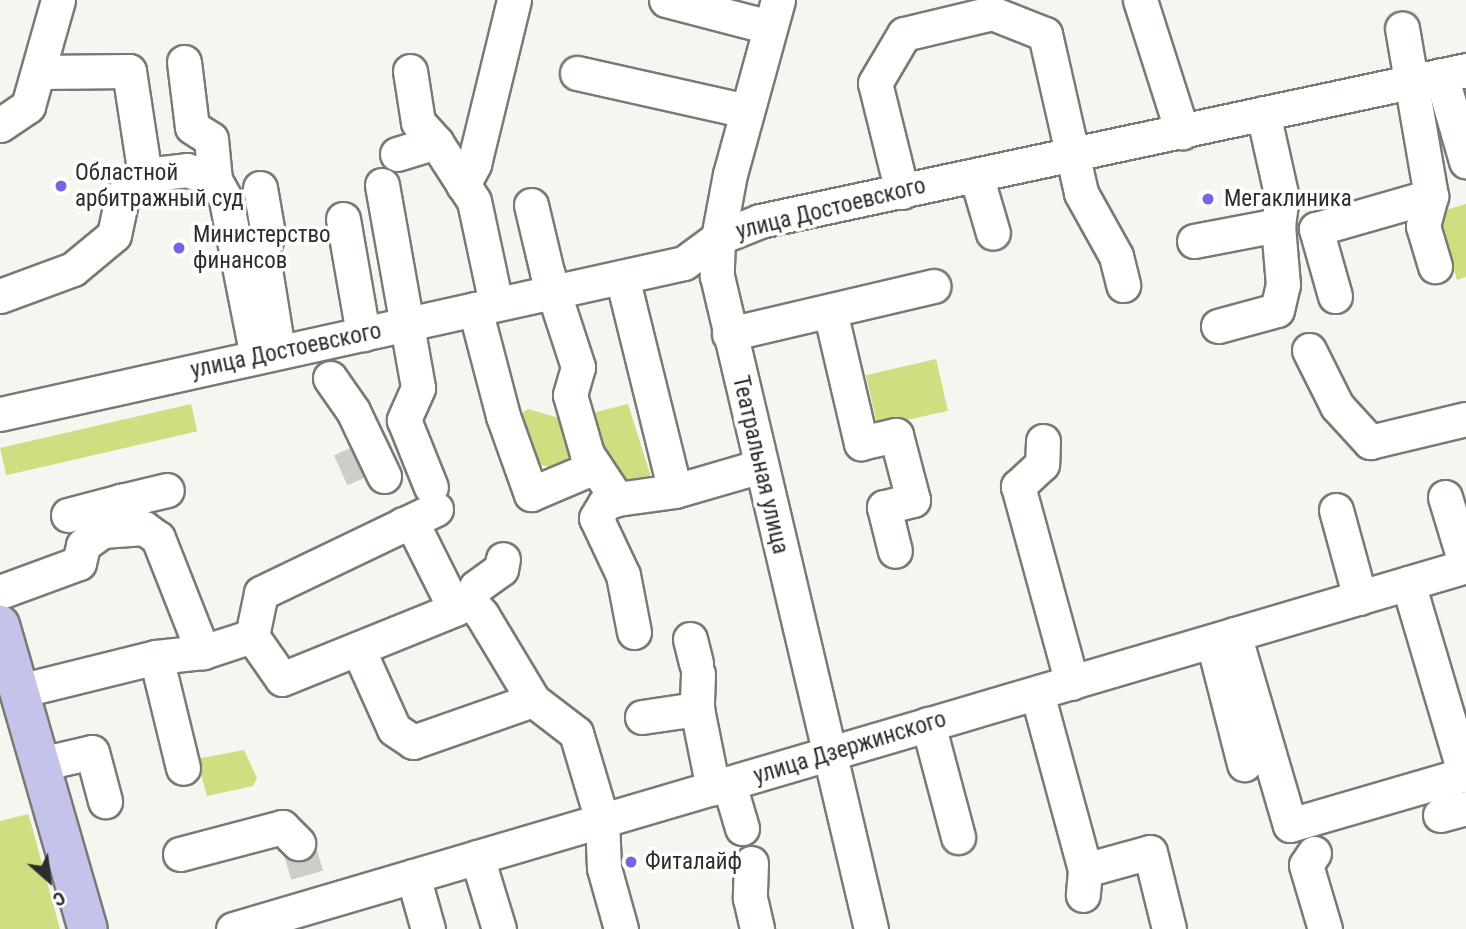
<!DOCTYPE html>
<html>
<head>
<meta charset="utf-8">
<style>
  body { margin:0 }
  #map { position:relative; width:1466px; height:929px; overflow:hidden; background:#f4f6ef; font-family:"Roboto Condensed",sans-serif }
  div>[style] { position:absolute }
  .green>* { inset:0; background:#d0dd81; transform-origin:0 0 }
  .minor-tunnel>* { height:33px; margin-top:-16.5px; transform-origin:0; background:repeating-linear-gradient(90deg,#cccec8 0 33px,transparent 0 50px) }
  .roads { filter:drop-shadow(2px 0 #797a74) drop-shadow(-2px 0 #797a74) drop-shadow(0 2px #797a74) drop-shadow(0 -2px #797a74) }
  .minor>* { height:33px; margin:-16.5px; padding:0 16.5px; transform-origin:16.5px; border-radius:16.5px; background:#fff }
  .major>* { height:38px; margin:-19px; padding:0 19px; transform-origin:19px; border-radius:19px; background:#c4c3e9 }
  .dots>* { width:19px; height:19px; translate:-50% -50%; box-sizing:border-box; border:4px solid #fffffe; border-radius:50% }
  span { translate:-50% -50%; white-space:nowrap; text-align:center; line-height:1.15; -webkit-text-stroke:7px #fffffe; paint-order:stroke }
  .poi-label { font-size:23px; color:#2c2c2a }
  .left { translate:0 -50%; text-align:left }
  .street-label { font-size:23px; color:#2c2c2a }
  .north { position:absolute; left:14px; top:845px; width:70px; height:70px; -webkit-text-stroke:5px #fffffe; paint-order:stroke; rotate:152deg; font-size:19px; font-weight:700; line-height:28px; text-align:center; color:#2c2c2a }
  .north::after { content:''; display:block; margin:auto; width:24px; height:32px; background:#2c2c2a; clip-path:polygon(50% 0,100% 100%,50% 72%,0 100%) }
</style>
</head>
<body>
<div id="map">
  <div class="green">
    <div style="clip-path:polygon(1466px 204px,1466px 277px,1457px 280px,1438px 212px)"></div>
    <div style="left:936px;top:359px;width:53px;height:72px;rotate:77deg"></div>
    <div style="left:191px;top:404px;width:28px;height:196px;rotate:77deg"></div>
    <div style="clip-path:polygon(628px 404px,651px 477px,636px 482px,610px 474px,584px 415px)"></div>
    <div style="clip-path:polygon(528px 409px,559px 418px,571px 433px,579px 460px,565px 472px,539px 464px,520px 415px)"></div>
    <div style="clip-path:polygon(244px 750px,257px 778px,253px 786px,207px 796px,197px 759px)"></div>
    <div style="clip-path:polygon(28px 814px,31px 823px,60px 929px,0 929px,0 821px)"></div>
  </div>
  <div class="minor-tunnel">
    <div style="left:349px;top:448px;width:42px;rotate:65.9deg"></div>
    <div style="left:298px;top:843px;width:40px;rotate:74deg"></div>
  </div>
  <div class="roads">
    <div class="minor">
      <div style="left:666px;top:0;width:107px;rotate:14.6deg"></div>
      <div style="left:778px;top:0;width:180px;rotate:105.4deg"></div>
      <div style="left:730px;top:174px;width:65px;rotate:100.6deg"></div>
      <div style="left:718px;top:238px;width:38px;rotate:92deg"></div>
      <div style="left:717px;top:276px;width:671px;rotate:76.73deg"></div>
      <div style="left:1140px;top:0;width:139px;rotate:72.3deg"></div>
      <div style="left:184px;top:62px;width:65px;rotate:83deg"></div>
      <div style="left:192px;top:127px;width:22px;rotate:32deg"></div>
      <div style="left:211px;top:139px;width:41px;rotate:84.4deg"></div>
      <div style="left:410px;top:71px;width:52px;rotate:81.1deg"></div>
      <div style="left:418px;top:122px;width:27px;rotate:48deg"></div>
      <div style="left:40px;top:72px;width:89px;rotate:-0.6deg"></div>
      <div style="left:129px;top:71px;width:105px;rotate:81.3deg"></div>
      <div style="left:577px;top:73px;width:174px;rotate:12.6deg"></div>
      <div style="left:1441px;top:75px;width:90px;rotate:73.8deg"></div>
      <div style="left:0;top:125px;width:34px;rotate:-34deg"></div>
      <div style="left:28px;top:106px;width:110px;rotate:-74.2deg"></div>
      <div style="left:397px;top:154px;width:41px;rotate:-17.1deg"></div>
      <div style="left:436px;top:142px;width:70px;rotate:57.2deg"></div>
      <div style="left:474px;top:201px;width:105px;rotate:77.9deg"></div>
      <div style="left:976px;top:175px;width:60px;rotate:73.7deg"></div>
      <div style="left:382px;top:185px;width:206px;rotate:79.9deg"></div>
      <div style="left:418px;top:388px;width:35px;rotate:114deg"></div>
      <div style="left:404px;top:420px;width:72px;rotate:68.1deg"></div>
      <div style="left:463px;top:185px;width:24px;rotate:-62deg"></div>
      <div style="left:474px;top:164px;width:169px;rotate:-76.3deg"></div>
      <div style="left:260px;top:188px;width:47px;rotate:80.1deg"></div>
      <div style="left:268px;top:234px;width:18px;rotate:109deg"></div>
      <div style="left:262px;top:251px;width:100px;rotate:80.8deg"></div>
      <div style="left:902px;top:192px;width:112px;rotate:-103.9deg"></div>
      <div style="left:875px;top:83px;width:57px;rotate:-59.4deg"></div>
      <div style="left:904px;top:34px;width:90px;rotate:-13.4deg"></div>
      <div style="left:992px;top:13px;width:57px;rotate:21.6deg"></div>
      <div style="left:1045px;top:34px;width:163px;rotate:77.2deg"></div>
      <div style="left:1081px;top:193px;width:72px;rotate:60.9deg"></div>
      <div style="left:1116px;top:256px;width:30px;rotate:76deg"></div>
      <div style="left:1431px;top:196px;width:31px;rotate:105deg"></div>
      <div style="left:1423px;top:226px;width:42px;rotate:73.3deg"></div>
      <div style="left:531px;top:205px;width:69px;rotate:76.6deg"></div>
      <div style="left:547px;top:272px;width:100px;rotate:71.9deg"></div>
      <div style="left:578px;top:367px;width:29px;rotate:106deg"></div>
      <div style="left:570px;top:395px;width:61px;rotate:73.9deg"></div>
      <div style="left:587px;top:454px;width:54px;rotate:56.3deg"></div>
      <div style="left:343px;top:219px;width:117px;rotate:80.1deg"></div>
      <div style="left:1194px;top:241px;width:86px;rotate:-10.8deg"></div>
      <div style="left:1278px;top:225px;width:27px;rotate:-82deg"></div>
      <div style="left:1282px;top:198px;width:87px;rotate:-102.6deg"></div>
      <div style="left:622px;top:277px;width:220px;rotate:76.1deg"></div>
      <div style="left:675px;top:491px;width:90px;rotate:-16.2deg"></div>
      <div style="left:0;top:296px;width:78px;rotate:-20.3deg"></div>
      <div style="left:73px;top:269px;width:53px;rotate:-39.7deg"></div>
      <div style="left:114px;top:235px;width:40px;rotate:-78deg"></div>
      <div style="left:122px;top:196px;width:31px;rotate:-42deg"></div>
      <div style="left:145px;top:175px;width:42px;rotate:-6.8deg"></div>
      <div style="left:187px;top:170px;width:30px;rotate:20deg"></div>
      <div style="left:215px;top:180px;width:23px;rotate:61deg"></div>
      <div style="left:226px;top:200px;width:160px;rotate:78.8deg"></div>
      <div style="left:1335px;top:296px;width:70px;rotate:-105.8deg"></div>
      <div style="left:1316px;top:229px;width:120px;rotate:-16deg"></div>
      <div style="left:1431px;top:196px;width:170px;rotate:-99.8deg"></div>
      <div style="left:475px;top:309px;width:111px;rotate:75.3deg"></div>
      <div style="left:503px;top:416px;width:83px;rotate:70.3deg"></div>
      <div style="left:531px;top:494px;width:69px;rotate:-22.9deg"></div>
      <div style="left:830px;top:311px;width:136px;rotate:76.8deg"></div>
      <div style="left:861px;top:443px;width:36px;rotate:-13deg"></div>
      <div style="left:896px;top:435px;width:67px;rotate:75.3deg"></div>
      <div style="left:913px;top:500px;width:30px;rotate:166deg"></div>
      <div style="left:884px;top:507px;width:45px;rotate:76deg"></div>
      <div style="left:1218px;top:326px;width:61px;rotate:-15.2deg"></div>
      <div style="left:1277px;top:310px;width:26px;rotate:-77deg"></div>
      <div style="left:1283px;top:285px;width:60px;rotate:-94.8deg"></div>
      <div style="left:729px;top:334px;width:210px;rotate:-13.2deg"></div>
      <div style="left:1309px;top:350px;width:63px;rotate:63.4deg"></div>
      <div style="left:1337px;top:406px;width:49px;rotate:47.5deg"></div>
      <div style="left:1370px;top:442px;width:99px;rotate:-13.5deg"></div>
      <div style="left:330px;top:378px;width:40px;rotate:55.1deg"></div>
      <div style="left:353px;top:411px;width:72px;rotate:64.5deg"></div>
      <div style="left:0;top:414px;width:700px;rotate:-12.45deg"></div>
      <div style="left:684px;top:263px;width:42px;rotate:-36.3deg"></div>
      <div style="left:718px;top:238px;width:45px;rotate:-22deg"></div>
      <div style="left:760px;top:221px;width:722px;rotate:-12.07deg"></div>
      <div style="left:1043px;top:441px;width:23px;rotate:92deg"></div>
      <div style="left:1042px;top:464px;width:33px;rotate:137deg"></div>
      <div style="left:1018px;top:486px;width:204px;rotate:74.7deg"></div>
      <div style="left:1445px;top:497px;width:72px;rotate:73.1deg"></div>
      <div style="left:436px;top:509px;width:194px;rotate:154.4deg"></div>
      <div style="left:261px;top:593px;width:44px;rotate:101.8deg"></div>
      <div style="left:252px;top:636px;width:52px;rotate:55.1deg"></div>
      <div style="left:282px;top:679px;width:187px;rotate:-22deg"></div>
      <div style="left:1336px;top:510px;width:91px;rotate:74.7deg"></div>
      <div style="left:68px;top:515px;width:55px;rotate:-14.8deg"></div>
      <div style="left:403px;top:524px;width:15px;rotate:28deg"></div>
      <div style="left:416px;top:531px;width:87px;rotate:63.4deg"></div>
      <div style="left:455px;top:609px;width:17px;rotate:-28deg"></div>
      <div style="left:470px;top:601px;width:18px;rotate:49deg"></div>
      <div style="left:482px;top:615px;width:99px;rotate:59deg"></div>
      <div style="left:102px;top:531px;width:42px;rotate:-4.1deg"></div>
      <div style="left:144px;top:528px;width:17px;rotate:36deg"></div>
      <div style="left:158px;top:538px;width:123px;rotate:68.5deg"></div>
      <div style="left:1408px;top:583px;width:200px;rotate:73.5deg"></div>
      <div style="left:0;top:592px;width:84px;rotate:-20.2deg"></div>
      <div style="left:79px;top:563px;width:18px;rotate:-77deg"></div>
      <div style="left:83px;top:545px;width:24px;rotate:-36deg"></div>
      <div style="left:102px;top:531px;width:36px;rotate:-58deg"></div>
      <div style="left:121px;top:501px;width:47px;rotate:-13.4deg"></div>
      <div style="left:470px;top:601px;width:15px;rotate:-67deg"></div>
      <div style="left:476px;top:587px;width:31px;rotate:-36deg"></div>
      <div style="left:501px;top:569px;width:10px;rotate:-79deg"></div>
      <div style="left:634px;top:632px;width:58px;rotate:-100.9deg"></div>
      <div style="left:623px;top:575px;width:63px;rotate:-115.3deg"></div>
      <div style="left:596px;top:518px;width:17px;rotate:-59deg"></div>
      <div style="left:605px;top:503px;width:13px;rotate:-18deg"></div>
      <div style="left:617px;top:499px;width:59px;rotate:-7.9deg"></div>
      <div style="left:1234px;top:634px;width:199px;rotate:73.7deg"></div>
      <div style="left:1290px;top:825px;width:183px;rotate:-16.2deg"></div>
      <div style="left:690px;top:639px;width:25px;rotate:76deg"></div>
      <div style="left:1214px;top:646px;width:122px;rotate:75.7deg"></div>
      <div style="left:359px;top:651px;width:85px;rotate:65.8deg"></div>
      <div style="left:394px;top:729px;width:23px;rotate:34deg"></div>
      <div style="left:413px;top:742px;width:127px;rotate:-19.3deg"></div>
      <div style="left:533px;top:700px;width:54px;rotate:37.5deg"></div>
      <div style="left:576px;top:733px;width:91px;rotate:73.4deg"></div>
      <div style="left:602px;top:820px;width:48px;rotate:87.6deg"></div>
      <div style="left:604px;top:868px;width:63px;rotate:74.4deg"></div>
      <div style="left:156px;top:657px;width:114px;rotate:76.3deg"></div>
      <div style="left:698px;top:674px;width:35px;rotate:92deg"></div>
      <div style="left:697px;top:709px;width:81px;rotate:78.6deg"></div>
      <div style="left:19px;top:691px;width:141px;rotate:-13.9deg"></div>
      <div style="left:156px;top:657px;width:47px;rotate:-6.1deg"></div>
      <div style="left:203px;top:652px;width:52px;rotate:-18.1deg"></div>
      <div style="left:1037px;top:693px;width:183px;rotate:74.8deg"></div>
      <div style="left:1085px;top:870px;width:25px;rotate:95deg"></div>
      <div style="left:642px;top:717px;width:56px;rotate:-8.3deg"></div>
      <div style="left:928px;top:724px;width:117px;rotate:75.1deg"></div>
      <div style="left:40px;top:764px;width:53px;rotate:-13deg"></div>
      <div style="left:92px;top:752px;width:51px;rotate:75.1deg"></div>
      <div style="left:729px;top:784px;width:46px;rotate:73.5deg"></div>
      <div style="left:1440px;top:815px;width:27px;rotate:-15deg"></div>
      <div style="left:1314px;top:853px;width:14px;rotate:124deg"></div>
      <div style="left:1306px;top:865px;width:67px;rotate:73.5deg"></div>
      <div style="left:180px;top:854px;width:106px;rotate:-14.8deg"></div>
      <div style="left:282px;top:827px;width:23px;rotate:45deg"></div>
      <div style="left:477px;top:857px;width:75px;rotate:73deg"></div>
      <div style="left:751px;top:863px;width:35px;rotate:92deg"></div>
      <div style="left:750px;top:898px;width:32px;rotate:77deg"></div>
      <div style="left:1085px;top:870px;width:67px;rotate:-15.5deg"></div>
      <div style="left:1150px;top:852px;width:79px;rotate:76.1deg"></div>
      <div style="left:413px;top:876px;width:55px;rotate:74.2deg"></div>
      <div style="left:233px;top:929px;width:1285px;rotate:-16.4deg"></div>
    </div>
    <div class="major">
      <div style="left:0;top:625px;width:316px;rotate:73.9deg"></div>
    </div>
  </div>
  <div class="dots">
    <div style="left:61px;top:186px;background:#7466e1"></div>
    <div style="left:1208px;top:199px;background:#7466e1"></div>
    <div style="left:179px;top:248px;background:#7466e1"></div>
    <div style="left:631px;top:862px;background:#7466e1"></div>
  </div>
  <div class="poi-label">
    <span class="left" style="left:75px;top:186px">Областной<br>арбитражный суд</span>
    <span class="left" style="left:1224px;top:199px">Мегаклиника</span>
    <span class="left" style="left:193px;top:248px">Министерство<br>финансов</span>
    <span class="left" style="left:645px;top:862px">Фиталайф</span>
  </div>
  <div class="street-label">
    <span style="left:831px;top:209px;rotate:-14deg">улица Достоевского</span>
    <span style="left:286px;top:351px;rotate:-12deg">улица Достоевского</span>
    <span style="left:760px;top:465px;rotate:77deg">Театральная улица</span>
    <span style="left:850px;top:748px;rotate:-17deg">улица Дзержинского</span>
  </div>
  <div class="north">С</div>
</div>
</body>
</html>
